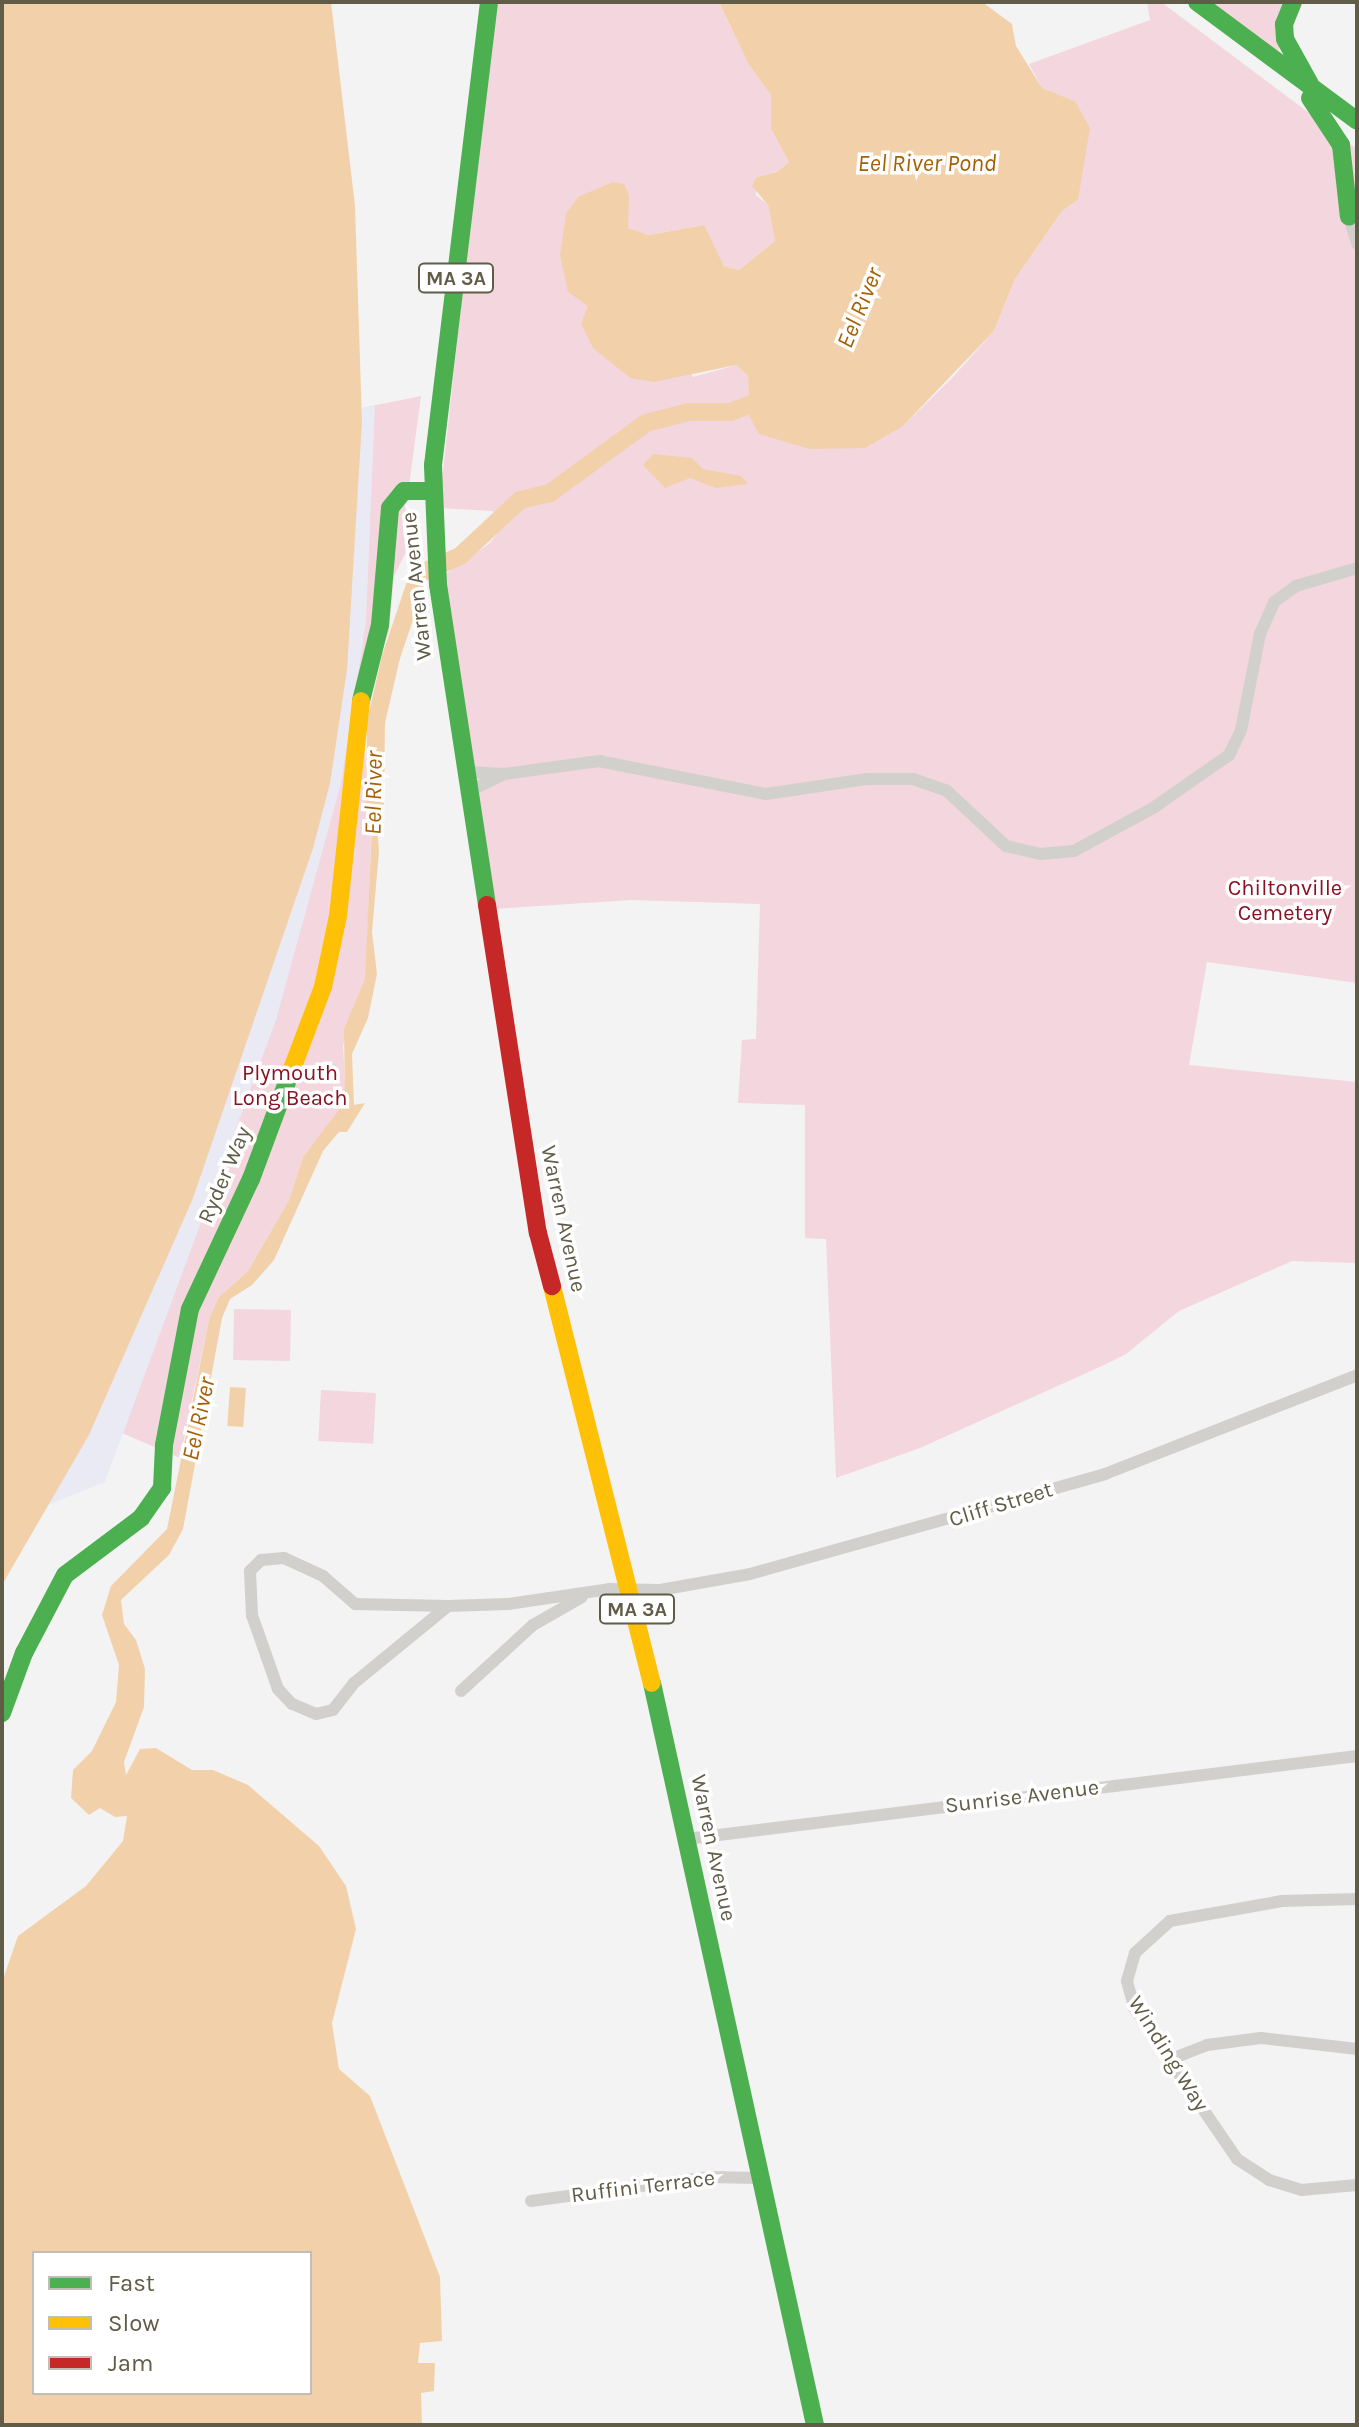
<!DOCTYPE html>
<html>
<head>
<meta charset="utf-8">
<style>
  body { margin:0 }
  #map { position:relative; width:1359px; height:2427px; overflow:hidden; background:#f3f3f3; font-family:Karla,sans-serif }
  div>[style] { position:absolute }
  .green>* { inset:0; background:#f3d6de; transform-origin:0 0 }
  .sand>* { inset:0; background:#eaeaf4 }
  .water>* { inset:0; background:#f2d1aa; transform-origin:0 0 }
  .river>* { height:18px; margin:-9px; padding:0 9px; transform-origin:9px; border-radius:9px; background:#f2d1aa }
  .street>* { height:12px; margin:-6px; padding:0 6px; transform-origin:6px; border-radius:6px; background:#d2d0cc }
  .fast>* { height:18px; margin:-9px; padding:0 9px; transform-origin:9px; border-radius:9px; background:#4caf50 }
  .slow>* { height:18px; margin:-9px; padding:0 9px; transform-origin:9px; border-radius:9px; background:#ffc107 }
  .jam>* { height:18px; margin:-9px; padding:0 9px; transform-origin:9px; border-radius:9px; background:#c62828 }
  span { translate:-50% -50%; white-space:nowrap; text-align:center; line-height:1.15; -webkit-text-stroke:7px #fff; paint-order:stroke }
  .shield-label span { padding:2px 6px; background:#fff; border:2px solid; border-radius:6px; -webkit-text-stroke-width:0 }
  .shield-label { font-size:20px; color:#615c48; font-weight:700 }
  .street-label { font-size:22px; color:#615c48 }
  .park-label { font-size:22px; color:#891224 }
  .water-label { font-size:24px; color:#a75f04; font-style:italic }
  .frame { position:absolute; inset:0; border:4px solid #615c48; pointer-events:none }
  .legend { position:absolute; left:32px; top:2251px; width:280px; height:144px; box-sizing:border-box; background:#fff; border:2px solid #c0beb6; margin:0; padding:10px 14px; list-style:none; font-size:24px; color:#615c48 }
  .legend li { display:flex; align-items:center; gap:16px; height:40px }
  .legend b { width:40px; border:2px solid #c0beb6 }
</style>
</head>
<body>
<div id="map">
  <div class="green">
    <div style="clip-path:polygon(494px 2px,719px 2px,749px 65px,771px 95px,771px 129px,789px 162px,777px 172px,757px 177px,756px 195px,768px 205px,775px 241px,739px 270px,724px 266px,703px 225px,649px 235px,628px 228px,628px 195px,578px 197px,693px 377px,736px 365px,748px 376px,749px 416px,903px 426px,953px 377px,994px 331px,1015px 279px,1062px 211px,1078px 200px,1075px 101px,1042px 88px,1029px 64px,1150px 20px,1147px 2px,1161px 2px,1357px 149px,1357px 983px,1207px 962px,1189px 1065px,1357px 1082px,1357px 1263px,1292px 1261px,1179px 1311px,1126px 1354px,1102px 1366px,920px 1448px,836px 1478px,826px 1239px,805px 1238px,805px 1105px,738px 1103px,742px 1040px,756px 1039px,760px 904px,631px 900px,494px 909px,444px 575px,490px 543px,508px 519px,492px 511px,439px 508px)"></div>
    <div style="clip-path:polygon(1212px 2px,1284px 2px,1279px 51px,1262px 43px)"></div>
    <div style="clip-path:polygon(421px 396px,406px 508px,412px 540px,394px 576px,389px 631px,375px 667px,363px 738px,372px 811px,366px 979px,343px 1045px,346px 1102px,303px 1157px,289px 1200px,248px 1271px,218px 1298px,209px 1320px,180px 1458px,115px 1430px,355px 577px,362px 408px)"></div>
    <div style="left:234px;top:1309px;width:57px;height:51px;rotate:1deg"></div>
    <div style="left:321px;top:1390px;width:55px;height:51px;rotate:3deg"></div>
  </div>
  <div class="sand">
    <div style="clip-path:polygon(375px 406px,366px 622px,341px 783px,276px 1020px,105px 1482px,43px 1507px,89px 1435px,193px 1198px,313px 848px,330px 783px,347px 669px,362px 408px)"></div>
  </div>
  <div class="water">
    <div style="clip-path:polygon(2px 2px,331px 2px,355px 206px,362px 422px,347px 669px,330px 783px,313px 848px,193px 1198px,89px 1435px,2px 1585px)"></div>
    <div style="clip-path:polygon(719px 2px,982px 2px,1012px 24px,1016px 46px,1042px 88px,1075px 101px,1090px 128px,1078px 200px,1062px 211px,1015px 279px,994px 331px,903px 426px,865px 448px,810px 449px,759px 434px,749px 416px,748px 376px,736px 365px,654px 382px,630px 378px,593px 348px,581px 324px,588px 306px,568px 292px,560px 255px,566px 214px,578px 197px,613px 182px,624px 184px,629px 195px,628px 228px,649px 235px,704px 225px,724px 266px,739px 270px,775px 241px,768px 205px,752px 186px,757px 177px,777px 172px,789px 162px,771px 129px,771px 95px,749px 65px)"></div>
    <div style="clip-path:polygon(653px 454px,692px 458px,703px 469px,741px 476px,748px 484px,716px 488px,690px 478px,665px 488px,643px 465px)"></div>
    <div style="clip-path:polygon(evenodd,374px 782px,379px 851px,372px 932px,377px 974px,368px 1018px,352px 1054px,354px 1105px,365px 1103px,347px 1132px,339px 1132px,323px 1151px,274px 1260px,252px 1285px,230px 1299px,222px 1318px,183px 1529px,169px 1555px,121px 1600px,124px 1624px,136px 1640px,145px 1669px,144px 1707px,124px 1762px,126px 1775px,140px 1749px,156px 1748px,192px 1770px,213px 1770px,248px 1785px,319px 1846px,346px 1886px,356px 1929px,332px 2023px,339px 2069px,370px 2096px,440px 2277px,442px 2341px,420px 2343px,418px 2363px,435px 2363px,434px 2391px,421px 2393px,422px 2425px,2px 2425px,2px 1982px,18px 1936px,86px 1886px,123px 1841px,127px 1816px,115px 1817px,100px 1808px,89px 1815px,71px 1798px,73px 1770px,92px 1751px,116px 1702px,119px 1665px,102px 1615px,111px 1586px,167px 1529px,209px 1320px,218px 1298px,248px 1271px,289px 1200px,303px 1157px,345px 1102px,344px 1029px,365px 979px,374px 782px,310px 2253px,310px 2393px,34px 2393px,34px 2253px,310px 2253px)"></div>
    <div style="left:230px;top:1387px;width:16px;height:39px;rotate:4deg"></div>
  </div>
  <div class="river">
    <div style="left:375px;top:804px;width:82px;rotate:-89.3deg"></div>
    <div style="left:376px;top:722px;width:67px;rotate:-77deg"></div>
    <div style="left:391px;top:657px;width:88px;rotate:-71.4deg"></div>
    <div style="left:419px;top:574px;width:45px;rotate:-23.7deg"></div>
    <div style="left:460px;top:556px;width:82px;rotate:-43deg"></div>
    <div style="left:520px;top:500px;width:31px;rotate:-13deg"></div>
    <div style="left:550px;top:493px;width:119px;rotate:-36.1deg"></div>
    <div style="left:646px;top:423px;width:44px;rotate:-14.3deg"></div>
    <div style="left:689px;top:412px;width:41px"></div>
    <div style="left:730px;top:412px;width:44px;rotate:-20.1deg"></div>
  </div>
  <div class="street">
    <div style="left:1349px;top:217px;width:28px;rotate:73deg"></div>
    <div style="left:466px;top:772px;width:38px;rotate:3deg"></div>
    <div style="left:504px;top:774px;width:96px;rotate:-7.8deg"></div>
    <div style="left:599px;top:761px;width:170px;rotate:11.2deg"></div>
    <div style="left:766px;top:794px;width:101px;rotate:-8.5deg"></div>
    <div style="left:866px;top:779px;width:47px"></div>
    <div style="left:913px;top:779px;width:36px;rotate:19deg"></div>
    <div style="left:947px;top:791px;width:81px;rotate:43deg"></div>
    <div style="left:1006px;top:846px;width:35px;rotate:13deg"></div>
    <div style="left:1040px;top:854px;width:34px;rotate:-5deg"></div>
    <div style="left:1074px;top:851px;width:90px;rotate:-28.6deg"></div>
    <div style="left:1153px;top:808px;width:93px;rotate:-34.9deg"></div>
    <div style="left:1229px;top:755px;width:28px;rotate:-64deg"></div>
    <div style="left:1241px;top:730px;width:98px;rotate:-78.8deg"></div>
    <div style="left:1260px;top:634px;width:35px;rotate:-66deg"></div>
    <div style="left:1274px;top:602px;width:27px;rotate:-36deg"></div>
    <div style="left:1296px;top:586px;width:64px;rotate:-16.4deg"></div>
    <div style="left:468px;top:792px;width:40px;rotate:-26.6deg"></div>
    <div style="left:284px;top:1558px;width:43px;rotate:24.8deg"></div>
    <div style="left:323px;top:1576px;width:43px;rotate:41.2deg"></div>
    <div style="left:355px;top:1604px;width:93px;rotate:1.2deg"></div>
    <div style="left:448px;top:1606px;width:122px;rotate:140.7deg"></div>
    <div style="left:354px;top:1683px;width:34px;rotate:128deg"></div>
    <div style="left:333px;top:1710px;width:17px;rotate:167deg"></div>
    <div style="left:316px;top:1714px;width:26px;rotate:-157deg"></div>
    <div style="left:292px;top:1704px;width:21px;rotate:-133deg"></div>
    <div style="left:278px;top:1689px;width:78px;rotate:-109.4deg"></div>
    <div style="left:252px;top:1615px;width:44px;rotate:-92.6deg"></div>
    <div style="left:250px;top:1571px;width:16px;rotate:-45deg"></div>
    <div style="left:261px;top:1560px;width:23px;rotate:-5deg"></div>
    <div style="left:448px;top:1606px;width:60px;rotate:-1.9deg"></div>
    <div style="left:508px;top:1604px;width:102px;rotate:-8.4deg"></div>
    <div style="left:609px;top:1589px;width:51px;rotate:1.1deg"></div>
    <div style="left:660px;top:1590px;width:91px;rotate:-10.1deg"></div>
    <div style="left:750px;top:1574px;width:369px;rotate:-15.7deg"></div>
    <div style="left:1105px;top:1474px;width:271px;rotate:-21.4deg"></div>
    <div style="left:461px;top:1691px;width:98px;rotate:-42.5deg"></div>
    <div style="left:533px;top:1625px;width:56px;rotate:-29.7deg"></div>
    <div style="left:686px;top:1839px;width:676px;rotate:-7.05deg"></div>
    <div style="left:1357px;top:1899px;width:75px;rotate:178.5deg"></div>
    <div style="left:1282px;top:1901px;width:114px;rotate:169.9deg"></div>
    <div style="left:1170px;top:1921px;width:47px;rotate:137.6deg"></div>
    <div style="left:1135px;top:1953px;width:29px;rotate:106deg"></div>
    <div style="left:1127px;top:1981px;width:28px;rotate:75deg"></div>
    <div style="left:1134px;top:2008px;width:183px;rotate:55.7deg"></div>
    <div style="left:1237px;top:2159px;width:38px;rotate:33deg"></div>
    <div style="left:1269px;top:2180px;width:34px;rotate:17deg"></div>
    <div style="left:1301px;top:2190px;width:56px;rotate:-5.1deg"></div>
    <div style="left:1169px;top:2060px;width:41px;rotate:-21.5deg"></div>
    <div style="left:1207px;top:2045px;width:54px;rotate:-7.4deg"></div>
    <div style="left:1261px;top:2038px;width:97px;rotate:6.5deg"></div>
    <div style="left:531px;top:2201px;width:180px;rotate:-7.7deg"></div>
    <div style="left:709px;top:2177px;width:48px;rotate:1.2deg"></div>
  </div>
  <div class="fast">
    <div style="left:1197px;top:2px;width:199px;rotate:36.6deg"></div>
    <div style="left:1293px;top:2px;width:24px;rotate:112deg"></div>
    <div style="left:1284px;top:24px;width:15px;rotate:86deg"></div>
    <div style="left:1285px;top:39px;width:51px;rotate:60.9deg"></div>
    <div style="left:1310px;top:98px;width:56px;rotate:56.6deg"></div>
    <div style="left:1341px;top:145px;width:72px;rotate:83.7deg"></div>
    <div style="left:361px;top:701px;width:78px;rotate:-76deg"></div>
    <div style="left:380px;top:625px;width:117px;rotate:-85.1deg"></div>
    <div style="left:390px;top:508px;width:22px;rotate:-51deg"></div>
    <div style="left:404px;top:491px;width:28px"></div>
    <div style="left:487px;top:905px;width:324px;rotate:-98.7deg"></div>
    <div style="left:438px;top:585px;width:120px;rotate:-92.4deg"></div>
    <div style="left:433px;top:465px;width:466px;rotate:-83.1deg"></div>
    <div style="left:652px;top:1683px;width:760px;rotate:77.61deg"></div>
    <div style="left:2px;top:1713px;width:64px;rotate:-69.9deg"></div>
    <div style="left:24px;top:1653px;width:88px;rotate:-62.3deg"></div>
    <div style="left:65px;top:1575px;width:95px;rotate:-36.9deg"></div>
    <div style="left:141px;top:1518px;width:37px;rotate:-55deg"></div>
    <div style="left:162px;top:1488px;width:43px;rotate:-87.3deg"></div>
    <div style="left:164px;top:1445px;width:138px;rotate:-79.2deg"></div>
    <div style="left:190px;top:1309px;width:144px;rotate:-64.9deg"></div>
    <div style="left:251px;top:1179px;width:117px;rotate:-69.6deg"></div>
  </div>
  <div class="slow">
    <div style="left:292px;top:1069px;width:88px;rotate:-69.3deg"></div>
    <div style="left:323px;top:987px;width:73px;rotate:-78.1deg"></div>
    <div style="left:338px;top:916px;width:216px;rotate:-83.9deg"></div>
    <div style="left:552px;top:1286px;width:409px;rotate:75.9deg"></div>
  </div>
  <div class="jam">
    <div style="left:487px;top:905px;width:332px;rotate:81.2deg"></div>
    <div style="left:538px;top:1233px;width:55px;rotate:75.2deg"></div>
  </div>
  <div class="shield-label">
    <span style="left:456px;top:278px">MA 3A</span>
    <span style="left:637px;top:1609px">MA 3A</span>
  </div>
  <div class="street-label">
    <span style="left:417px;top:586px;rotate:-96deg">Warren Avenue</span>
    <span style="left:225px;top:1175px;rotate:-67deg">Ryder Way</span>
    <span style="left:563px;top:1219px;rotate:78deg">Warren Avenue</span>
    <span style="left:1001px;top:1505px;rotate:-17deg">Cliff Street</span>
    <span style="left:1022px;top:1797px;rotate:-7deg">Sunrise Avenue</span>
    <span style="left:713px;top:1848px;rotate:78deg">Warren Avenue</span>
    <span style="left:1168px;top:2054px;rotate:58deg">Winding Way</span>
    <span style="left:643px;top:2187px;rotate:-7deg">Ruffini Terrace</span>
  </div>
  <div class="park-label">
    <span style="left:1285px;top:901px">Chiltonville<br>Cemetery</span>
    <span style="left:290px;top:1086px">Plymouth<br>Long Beach</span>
  </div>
  <div class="water-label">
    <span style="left:927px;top:164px">Eel River Pond</span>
    <span style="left:860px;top:308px;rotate:-68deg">Eel River</span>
    <span style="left:374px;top:793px;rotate:-89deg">Eel River</span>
    <span style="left:199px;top:1419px;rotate:-78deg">Eel River</span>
  </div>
  <div class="frame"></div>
  <ul class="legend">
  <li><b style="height:10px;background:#4caf50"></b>Fast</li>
  <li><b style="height:10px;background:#ffc107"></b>Slow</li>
  <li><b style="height:10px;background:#c62828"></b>Jam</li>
  </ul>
</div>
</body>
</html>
